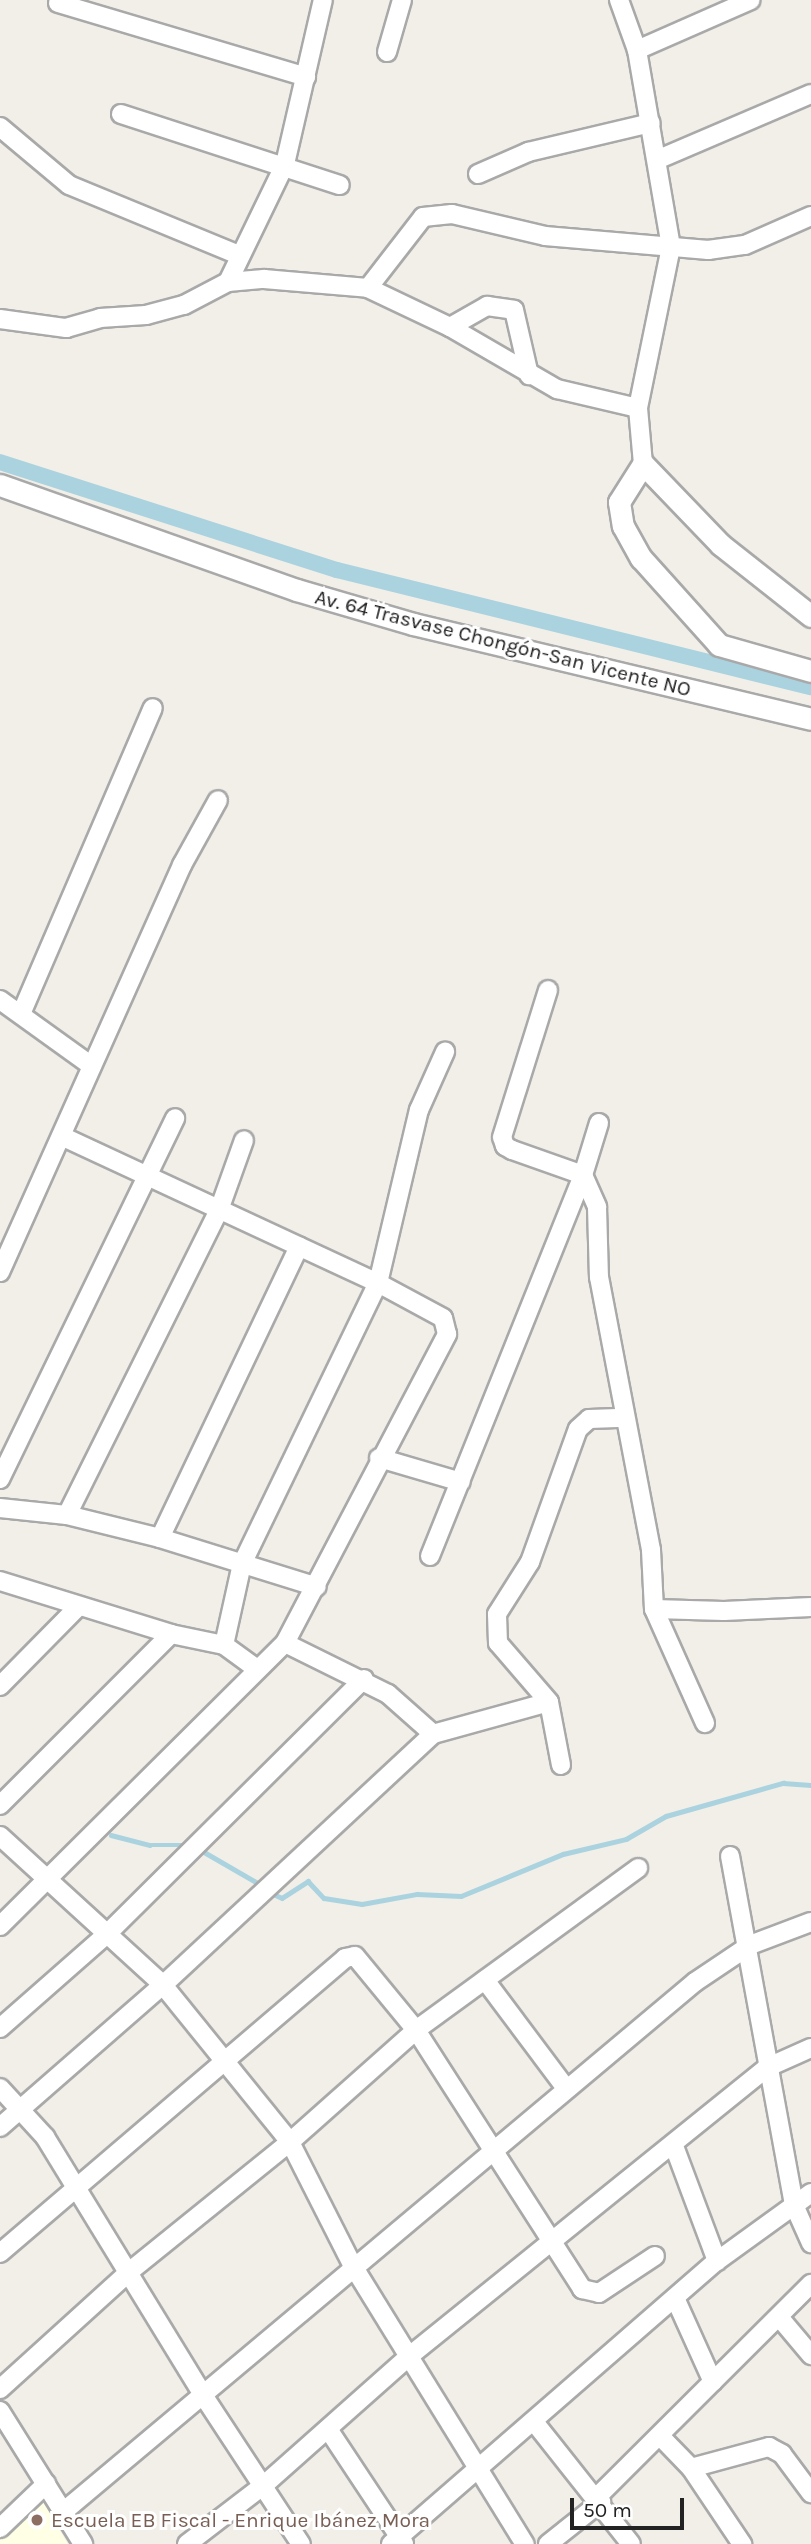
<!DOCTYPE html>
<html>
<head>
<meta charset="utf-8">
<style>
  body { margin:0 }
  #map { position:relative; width:811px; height:2544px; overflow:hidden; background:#f2efe9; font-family:Karla,sans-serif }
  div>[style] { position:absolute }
  .education>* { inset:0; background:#ffffe5 }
  .stream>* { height:4.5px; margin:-2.25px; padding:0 2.25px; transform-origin:2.25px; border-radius:2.25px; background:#aad3df }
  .canal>* { height:16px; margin:-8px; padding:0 8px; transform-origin:8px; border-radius:8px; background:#aad3df }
  .roads { filter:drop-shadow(2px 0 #a9a9a9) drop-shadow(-2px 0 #a9a9a9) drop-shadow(0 2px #a9a9a9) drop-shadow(0 -2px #a9a9a9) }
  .minor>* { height:18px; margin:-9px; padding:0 9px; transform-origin:9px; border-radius:9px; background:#fff }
  .tertiary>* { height:21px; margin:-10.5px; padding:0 10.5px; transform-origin:10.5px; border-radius:10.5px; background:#fff }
  .dots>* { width:19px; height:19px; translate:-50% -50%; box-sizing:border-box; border:4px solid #fff; border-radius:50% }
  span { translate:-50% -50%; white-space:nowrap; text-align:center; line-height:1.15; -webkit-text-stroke:6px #fff; paint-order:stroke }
  .street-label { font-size:21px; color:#222 }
  .education-label { font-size:21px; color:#785e54 }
  .left { translate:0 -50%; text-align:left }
  .scale { position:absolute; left:570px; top:2498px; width:114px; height:32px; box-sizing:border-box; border:4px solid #222; border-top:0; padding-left:9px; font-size:21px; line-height:24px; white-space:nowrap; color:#222; -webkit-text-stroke:5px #fff; paint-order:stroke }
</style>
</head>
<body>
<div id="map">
  <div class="education">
    <div style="clip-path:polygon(42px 2500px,68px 2544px,0 2544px,0 2540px)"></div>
  </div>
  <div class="stream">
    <div style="left:111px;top:1835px;width:40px;rotate:14.4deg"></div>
    <div style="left:150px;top:1845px;width:41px"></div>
    <div style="left:199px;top:1849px;width:74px;rotate:30deg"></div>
    <div style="left:269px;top:1892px;width:14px;rotate:25deg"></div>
    <div style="left:282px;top:1898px;width:31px;rotate:-33deg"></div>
    <div style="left:308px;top:1881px;width:23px;rotate:47deg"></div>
    <div style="left:324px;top:1898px;width:38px;rotate:9deg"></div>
    <div style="left:362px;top:1904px;width:56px;rotate:-10.3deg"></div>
    <div style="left:417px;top:1894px;width:44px;rotate:2.6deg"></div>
    <div style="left:461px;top:1896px;width:110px;rotate:-22.4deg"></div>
    <div style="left:563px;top:1854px;width:65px;rotate:-13.4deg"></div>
    <div style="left:626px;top:1839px;width:46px;rotate:-29.9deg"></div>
    <div style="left:666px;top:1816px;width:122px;rotate:-15.8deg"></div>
    <div style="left:783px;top:1783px;width:28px;rotate:4deg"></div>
  </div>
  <div class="canal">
    <div style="left:0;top:462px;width:354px;rotate:17.8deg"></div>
    <div style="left:337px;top:570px;width:488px;rotate:13.9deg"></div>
  </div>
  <div class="roads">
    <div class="minor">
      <div style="left:619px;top:0;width:53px;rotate:70.2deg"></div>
      <div style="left:637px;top:50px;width:200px;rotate:80.2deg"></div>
      <div style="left:671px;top:247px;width:164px;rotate:101.6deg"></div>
      <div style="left:638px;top:408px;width:56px;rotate:84.9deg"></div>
      <div style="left:58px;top:3px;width:259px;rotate:16.6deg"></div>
      <div style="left:637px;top:50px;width:124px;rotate:-23.7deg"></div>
      <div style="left:387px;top:52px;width:54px;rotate:-73.9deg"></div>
      <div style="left:121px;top:114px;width:230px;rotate:18deg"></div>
      <div style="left:0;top:127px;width:90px;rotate:40deg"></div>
      <div style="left:69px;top:185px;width:184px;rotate:22.4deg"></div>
      <div style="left:659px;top:159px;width:165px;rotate:-23.2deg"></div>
      <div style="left:478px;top:174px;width:55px;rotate:-23.7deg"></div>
      <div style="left:528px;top:152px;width:126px;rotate:-13.3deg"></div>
      <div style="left:228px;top:282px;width:131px;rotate:-64.2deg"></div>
      <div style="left:285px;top:164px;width:168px;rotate:-77deg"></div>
      <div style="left:368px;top:288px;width:90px;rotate:-52.2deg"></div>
      <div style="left:423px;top:217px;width:29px;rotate:-6deg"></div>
      <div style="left:452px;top:214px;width:96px;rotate:13.3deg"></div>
      <div style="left:545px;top:236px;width:164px;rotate:4.9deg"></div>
      <div style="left:708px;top:250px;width:37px;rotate:-8deg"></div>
      <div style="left:745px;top:245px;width:72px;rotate:-23.7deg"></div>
      <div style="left:0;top:319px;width:67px;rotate:7.8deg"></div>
      <div style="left:66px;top:328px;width:35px;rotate:-16deg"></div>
      <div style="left:100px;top:318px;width:46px;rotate:-3.7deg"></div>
      <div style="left:146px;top:315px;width:39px;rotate:-15deg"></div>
      <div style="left:184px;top:305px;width:50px;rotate:-27.6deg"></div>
      <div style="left:228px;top:282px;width:36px;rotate:-5deg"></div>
      <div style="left:264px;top:279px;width:104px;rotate:4.9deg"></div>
      <div style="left:368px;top:288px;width:91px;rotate:25.4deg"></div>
      <div style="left:450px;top:327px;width:124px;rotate:30.1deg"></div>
      <div style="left:557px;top:389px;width:83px;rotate:13.2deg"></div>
      <div style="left:450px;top:327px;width:43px;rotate:-29.6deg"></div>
      <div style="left:487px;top:306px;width:27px;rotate:8deg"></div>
      <div style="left:514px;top:310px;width:67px;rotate:77deg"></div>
      <div style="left:0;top:1000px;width:113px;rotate:35.7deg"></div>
      <div style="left:21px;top:1014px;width:333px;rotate:-66.7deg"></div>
      <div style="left:599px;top:1123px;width:54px;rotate:107.1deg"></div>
      <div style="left:583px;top:1175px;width:35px;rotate:66deg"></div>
      <div style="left:597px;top:1207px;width:70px;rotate:88.4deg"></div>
      <div style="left:599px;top:1277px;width:278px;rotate:79.2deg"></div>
      <div style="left:651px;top:1550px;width:59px;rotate:87.1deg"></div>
      <div style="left:654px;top:1609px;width:125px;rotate:65.9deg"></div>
      <div style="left:0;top:1272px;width:446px;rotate:-65.9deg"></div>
      <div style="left:182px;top:865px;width:74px;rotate:-61deg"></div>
      <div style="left:379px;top:1458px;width:85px;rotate:16.3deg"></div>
      <div style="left:0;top:1479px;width:401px;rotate:-64.1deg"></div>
      <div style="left:0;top:1508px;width:67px;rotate:6deg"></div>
      <div style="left:67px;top:1515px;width:96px;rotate:13.9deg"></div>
      <div style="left:160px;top:1538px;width:164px;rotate:17.3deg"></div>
      <div style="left:67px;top:1515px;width:341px;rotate:-63.5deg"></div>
      <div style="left:219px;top:1210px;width:74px;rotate:-70.3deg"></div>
      <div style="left:160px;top:1538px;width:323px;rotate:-64.5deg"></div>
      <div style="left:430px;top:1556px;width:411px;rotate:-68.1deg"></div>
      <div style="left:583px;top:1175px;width:75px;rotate:-160.6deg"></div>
      <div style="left:512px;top:1150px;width:8px;rotate:-150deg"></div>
      <div style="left:505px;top:1146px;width:9px;rotate:-108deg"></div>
      <div style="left:502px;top:1137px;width:154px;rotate:-72.6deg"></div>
      <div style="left:0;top:1581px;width:179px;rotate:17.2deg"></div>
      <div style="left:171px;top:1634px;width:54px;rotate:11.7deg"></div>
      <div style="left:224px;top:1645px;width:41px;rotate:36deg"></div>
      <div style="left:654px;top:1609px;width:70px;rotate:1.6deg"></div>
      <div style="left:724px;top:1611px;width:87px;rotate:-2.6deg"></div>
      <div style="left:285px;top:1643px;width:115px;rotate:26.3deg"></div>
      <div style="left:388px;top:1694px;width:60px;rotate:41.6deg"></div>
      <div style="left:433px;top:1734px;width:120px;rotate:-15.4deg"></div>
      <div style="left:224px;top:1645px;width:83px;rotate:-77.5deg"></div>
      <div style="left:242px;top:1564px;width:312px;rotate:-64.2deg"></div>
      <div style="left:378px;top:1283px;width:178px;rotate:-76.7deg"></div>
      <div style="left:419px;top:1110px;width:64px;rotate:-65.9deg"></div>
      <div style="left:0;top:1686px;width:112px;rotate:-45.4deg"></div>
      <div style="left:561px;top:1765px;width:64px;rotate:-100.8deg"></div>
      <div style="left:549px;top:1702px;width:78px;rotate:-130.8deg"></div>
      <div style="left:498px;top:1643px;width:29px;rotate:-92deg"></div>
      <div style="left:497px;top:1614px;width:62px;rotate:-57.6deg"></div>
      <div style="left:530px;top:1562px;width:141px;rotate:-70.2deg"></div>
      <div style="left:578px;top:1429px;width:15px;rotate:-42deg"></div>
      <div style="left:589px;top:1419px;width:36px;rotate:-2deg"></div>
      <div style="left:0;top:1805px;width:242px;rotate:-45deg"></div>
      <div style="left:0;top:1836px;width:221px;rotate:42.4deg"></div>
      <div style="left:163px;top:1985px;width:202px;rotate:51deg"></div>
      <div style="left:290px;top:2142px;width:139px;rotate:63.1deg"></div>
      <div style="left:353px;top:2266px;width:327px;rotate:58.3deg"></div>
      <div style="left:730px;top:1856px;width:355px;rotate:79.6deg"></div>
      <div style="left:794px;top:2205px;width:42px;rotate:65.9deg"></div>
      <div style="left:0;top:1926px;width:402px;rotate:-44.8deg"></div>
      <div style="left:285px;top:1643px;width:349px;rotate:-62.3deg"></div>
      <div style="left:447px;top:1334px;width:16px;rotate:-104deg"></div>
      <div style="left:443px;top:1318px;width:74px;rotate:-151.7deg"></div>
      <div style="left:378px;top:1283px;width:349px;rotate:-155.1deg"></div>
      <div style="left:485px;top:1980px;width:134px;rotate:53.2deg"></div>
      <div style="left:0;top:2028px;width:142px;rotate:-41.3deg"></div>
      <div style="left:107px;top:1934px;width:362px;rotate:-44.8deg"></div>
      <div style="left:0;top:2088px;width:67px;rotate:47.4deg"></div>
      <div style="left:45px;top:2137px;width:299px;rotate:58.5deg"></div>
      <div style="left:201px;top:2392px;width:182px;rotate:56.7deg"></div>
      <div style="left:0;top:2127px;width:216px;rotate:-41.1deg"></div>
      <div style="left:163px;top:1985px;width:369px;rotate:-42.9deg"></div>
      <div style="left:674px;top:2146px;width:123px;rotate:69.5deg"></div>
      <div style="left:0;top:2253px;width:454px;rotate:-40.5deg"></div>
      <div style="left:345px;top:1958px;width:10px;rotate:-11deg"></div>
      <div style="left:355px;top:1956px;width:96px;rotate:50.5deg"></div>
      <div style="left:416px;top:2030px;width:308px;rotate:57.3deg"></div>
      <div style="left:582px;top:2289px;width:17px;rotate:13deg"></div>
      <div style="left:599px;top:2293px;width:67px;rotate:-33.5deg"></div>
      <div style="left:675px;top:2298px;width:92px;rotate:65.7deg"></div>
      <div style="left:779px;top:2317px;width:50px;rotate:49.9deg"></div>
      <div style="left:0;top:2389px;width:176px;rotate:-42.2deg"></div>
      <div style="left:130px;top:2271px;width:206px;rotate:-38.9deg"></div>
      <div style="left:290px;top:2142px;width:169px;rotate:-41.6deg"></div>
      <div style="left:416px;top:2030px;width:275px;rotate:-36.1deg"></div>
      <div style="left:0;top:2411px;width:157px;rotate:58deg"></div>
      <div style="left:535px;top:2423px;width:154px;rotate:51.6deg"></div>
      <div style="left:328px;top:2429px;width:138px;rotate:56.5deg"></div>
      <div style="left:661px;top:2437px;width:43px;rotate:45.9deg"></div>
      <div style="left:691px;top:2468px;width:92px;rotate:56.1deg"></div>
      <div style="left:691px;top:2468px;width:81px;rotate:-15.1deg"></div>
      <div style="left:769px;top:2447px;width:15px;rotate:28deg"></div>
      <div style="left:782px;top:2454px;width:49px;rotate:53.4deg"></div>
      <div style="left:597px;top:2497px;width:302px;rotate:-44.9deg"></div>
      <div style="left:63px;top:2512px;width:825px;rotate:-39.98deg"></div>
      <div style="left:695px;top:1982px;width:66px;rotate:-33.9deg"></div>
      <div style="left:750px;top:1945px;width:65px;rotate:-20.7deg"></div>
      <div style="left:0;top:2528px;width:64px;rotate:-43.7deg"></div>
      <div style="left:187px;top:2544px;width:97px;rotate:-37.5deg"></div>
      <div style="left:264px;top:2485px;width:191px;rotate:-41.6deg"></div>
      <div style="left:407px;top:2358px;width:461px;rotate:-38.9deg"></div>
      <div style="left:766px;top:2068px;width:49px;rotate:-24deg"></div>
      <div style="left:391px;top:2544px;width:432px;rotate:-41deg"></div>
      <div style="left:717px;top:2261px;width:116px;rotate:-35.9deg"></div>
      <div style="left:548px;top:2544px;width:68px;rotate:-38.4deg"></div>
    </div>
    <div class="tertiary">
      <div style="left:0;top:485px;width:315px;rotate:19.5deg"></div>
      <div style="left:297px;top:590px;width:121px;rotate:16.3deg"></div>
      <div style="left:413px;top:624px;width:409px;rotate:13.4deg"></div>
      <div style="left:811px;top:616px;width:115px;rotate:-141.7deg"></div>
      <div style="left:721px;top:545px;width:112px;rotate:-133.9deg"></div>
      <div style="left:643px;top:464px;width:45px;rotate:122.3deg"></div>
      <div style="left:619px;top:502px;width:24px;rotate:81deg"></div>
      <div style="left:623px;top:526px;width:37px;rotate:61deg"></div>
      <div style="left:641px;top:558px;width:117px;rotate:48.1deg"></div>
      <div style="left:719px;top:645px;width:96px;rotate:15.8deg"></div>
    </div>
  </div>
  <div class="dots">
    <div style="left:37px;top:2520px;background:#8d6e63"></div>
  </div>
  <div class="street-label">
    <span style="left:503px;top:643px;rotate:14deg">Av. 64 Trasvase Chongón-San Vicente NO</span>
  </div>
  <div class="education-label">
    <span class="left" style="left:51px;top:2520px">Escuela EB Fiscal - Enrique Ibánez Mora</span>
  </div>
  <div class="scale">50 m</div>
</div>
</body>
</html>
